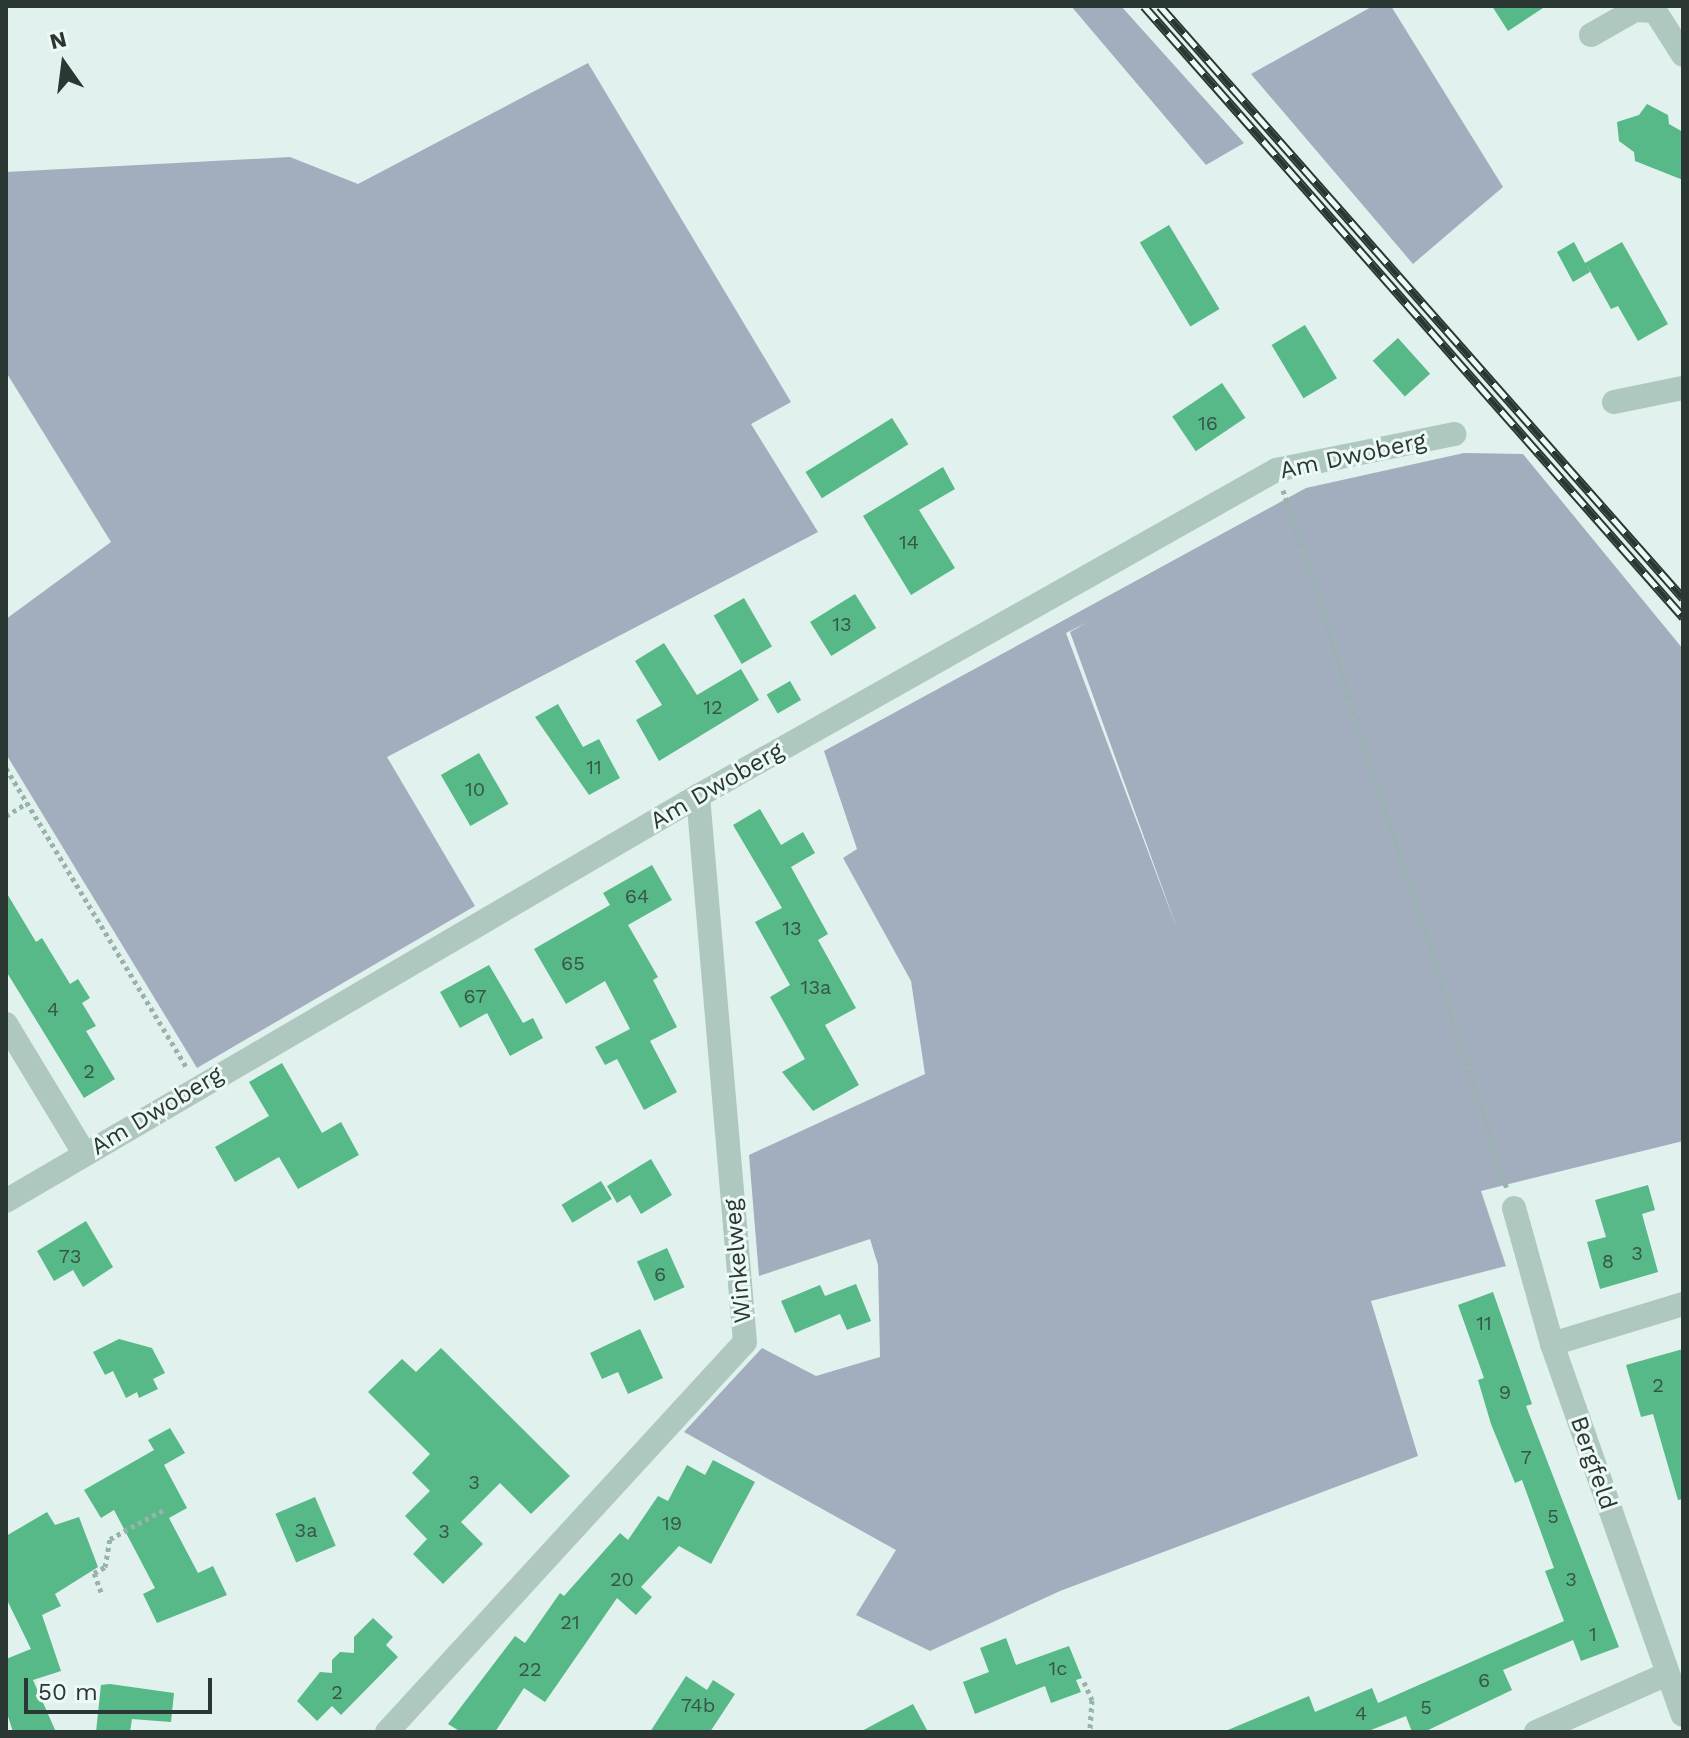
<!DOCTYPE html>
<html>
<head>
<meta charset="utf-8">
<style>
  body { margin:0 }
  #map { position:relative; width:1689px; height:1738px; overflow:hidden; background:#e1f1ed; font-family:"Work Sans",sans-serif }
  div>[style] { position:absolute }
  .green>* { inset:0; background:#a2aebe }
  .building>* { inset:0; background:#57b888; transform-origin:0 0 }
  .path>* { height:5px; margin-top:-2.5px; transform-origin:0; background:repeating-linear-gradient(90deg,#98b3ab 0 4px,transparent 0 8px) }
  .street>* { height:24px; margin:-12px; padding:0 12px; transform-origin:12px; border-radius:12px; background:#aec8c0 }
  .rail>* { height:9px; margin-top:-4.5px; transform-origin:0; background:repeating-linear-gradient(90deg,#edf9f6 0 18px,#2b3732 0 36px); box-sizing:border-box; border-block:2px solid #2b3732 }
  span { translate:-50% -50%; white-space:nowrap; text-align:center; line-height:1.15; -webkit-text-stroke:6px #edf9f6; paint-order:stroke }
  .number-label { font-size:20px; color:#365748 }
  .number-label span { -webkit-text-stroke-width:0 }
  .street-label { font-size:24px; color:#2b3732 }
  .frame { position:absolute; inset:0; border:8px solid #2b3732; pointer-events:none }
  .north { position:absolute; left:24px; top:24px; width:80px; height:80px; -webkit-text-stroke:6px #edf9f6; paint-order:stroke; rotate:346deg; font-size:22px; font-weight:700; line-height:32px; text-align:center; color:#2b3732 }
  .north::after { content:''; display:block; margin:auto; width:28px; height:36px; background:#2b3732; clip-path:polygon(50% 0,100% 100%,50% 72%,0 100%) }
  .scale { position:absolute; left:24px; top:1678px; width:188px; height:36px; box-sizing:border-box; border:4px solid #2b3732; border-top:0; padding-left:10px; font-size:24px; line-height:28px; white-space:nowrap; color:#2b3732; -webkit-text-stroke:6px #edf9f6; paint-order:stroke }
</style>
</head>
<body>
<div id="map">
  <div class="green">
    <div style="clip-path:polygon(1071px 6px,1121px 6px,1244px 143px,1206px 165px)"></div>
    <div style="clip-path:polygon(1373px 6px,1391px 6px,1503px 187px,1413px 264px,1251px 74px)"></div>
    <div style="clip-path:polygon(588px 63px,791px 402px,751px 424px,818px 532px,387px 757px,475px 906px,197px 1068px,6px 754px,6px 619px,111px 542px,6px 372px,6px 172px,290px 157px,358px 184px)"></div>
    <div style="clip-path:polygon(evenodd,1464px 453px,1523px 454px,1683px 649px,1683px 1141px,1481px 1191px,1506px 1266px,1371px 1301px,1418px 1456px,1060px 1591px,930px 1651px,856px 1615px,896px 1550px,684px 1432px,762px 1348px,816px 1376px,880px 1357px,878px 1265px,870px 1239px,759px 1276px,749px 1155px,925px 1074px,911px 981px,843px 858px,857px 849px,824px 751px,1306px 488px,1464px 453px,1088px 622px,1070px 632px,1179px 934px,1066px 633px,1088px 622px)"></div>
  </div>
  <div class="building">
    <div style="clip-path:polygon(1492px 6px,1546px 6px,1508px 31px)"></div>
    <div style="clip-path:polygon(1647px 104px,1668px 115px,1669px 124px,1683px 132px,1683px 180px,1635px 161px,1634px 152px,1619px 141px,1617px 122px,1639px 115px)"></div>
    <div style="left:1169px;top:225px;width:98px;height:34px;rotate:59deg"></div>
    <div style="clip-path:polygon(1574px 242px,1585px 263px,1622px 242px,1668px 324px,1638px 341px,1618px 306px,1611px 309px,1586px 264px,1590px 272px,1573px 282px,1557px 252px)"></div>
    <div style="left:1305px;top:325px;width:62px;height:39px;rotate:59deg"></div>
    <div style="left:1398px;top:338px;width:48px;height:34px;rotate:48deg"></div>
    <div style="left:1222px;top:383px;width:42px;height:60px;rotate:56deg"></div>
    <div style="left:892px;top:418px;width:31px;height:102px;rotate:58deg"></div>
    <div style="clip-path:polygon(943px 467px,955px 489px,919px 510px,955px 568px,911px 595px,863px 516px)"></div>
    <div style="left:855px;top:594px;width:40px;height:53px;rotate:58deg"></div>
    <div style="left:744px;top:598px;width:56px;height:35px;rotate:60deg"></div>
    <div style="clip-path:polygon(664px 643px,697px 695px,741px 669px,759px 700px,659px 761px,636px 720px,662px 705px,635px 661px)"></div>
    <div style="left:790px;top:681px;width:22px;height:27px;rotate:60deg"></div>
    <div style="clip-path:polygon(558px 704px,583px 747px,599px 739px,620px 778px,589px 795px,535px 717px)"></div>
    <div style="left:479px;top:753px;width:59px;height:44px;rotate:60deg"></div>
    <div style="clip-path:polygon(760px 809px,781px 845px,803px 832px,815px 853px,791px 867px,828px 934px,818px 940px,856px 1008px,825px 1025px,859px 1085px,813px 1111px,782px 1072px,805px 1059px,770px 997px,790px 985px,755px 922px,782px 908px,733px 825px)"></div>
    <div style="clip-path:polygon(652px 865px,672px 900px,628px 925px,658px 977px,653px 980px,677px 1027px,650px 1041px,677px 1092px,644px 1110px,617px 1059px,605px 1065px,595px 1047px,630px 1029px,605px 981px,566px 1004px,534px 949px,610px 905px,603px 893px)"></div>
    <div style="clip-path:polygon(6px 892px,36px 942px,42px 938px,70px 984px,78px 979px,90px 998px,82px 1003px,96px 1026px,86px 1031px,115px 1079px,84px 1098px,6px 971px)"></div>
    <div style="clip-path:polygon(489px 965px,523px 1023px,533px 1018px,543px 1038px,510px 1056px,487px 1013px,460px 1028px,440px 992px)"></div>
    <div style="clip-path:polygon(282px 1063px,322px 1133px,341px 1122px,359px 1155px,298px 1189px,279px 1157px,235px 1182px,215px 1147px,269px 1116px,249px 1082px)"></div>
    <div style="clip-path:polygon(651px 1159px,672px 1195px,641px 1214px,630px 1195px,617px 1203px,607px 1186px)"></div>
    <div style="left:601px;top:1181px;width:21px;height:46px;rotate:59deg"></div>
    <div style="clip-path:polygon(1648px 1185px,1655px 1210px,1642px 1214px,1658px 1272px,1600px 1289px,1587px 1242px,1606px 1237px,1595px 1200px)"></div>
    <div style="clip-path:polygon(86px 1221px,113px 1267px,83px 1287px,73px 1270px,54px 1281px,37px 1251px)"></div>
    <div style="left:667px;top:1248px;width:43px;height:33px;rotate:66deg"></div>
    <div style="clip-path:polygon(856px 1284px,871px 1321px,847px 1330px,840px 1314px,795px 1333px,781px 1301px,820px 1285px,825px 1296px)"></div>
    <div style="clip-path:polygon(1493px 1292px,1532px 1404px,1526px 1406px,1619px 1647px,1581px 1661px,1573px 1640px,1503px 1670px,1512px 1690px,1424px 1732px,1412px 1732px,1406px 1716px,1366px 1732px,1223px 1732px,1309px 1696px,1315px 1712px,1372px 1688px,1378px 1703px,1564px 1621px,1545px 1571px,1554px 1568px,1522px 1480px,1515px 1483px,1491px 1424px,1478px 1380px,1484px 1378px,1458px 1305px)"></div>
    <div style="clip-path:polygon(640px 1329px,663px 1378px,628px 1394px,618px 1372px,602px 1379px,590px 1353px)"></div>
    <div style="clip-path:polygon(119px 1339px,152px 1348px,165px 1373px,153px 1379px,158px 1389px,139px 1398px,137px 1392px,126px 1398px,113px 1371px,105px 1375px,93px 1352px)"></div>
    <div style="clip-path:polygon(441px 1348px,570px 1476px,531px 1514px,500px 1483px,461px 1522px,483px 1544px,443px 1584px,413px 1554px,427px 1539px,405px 1516px,430px 1491px,412px 1473px,430px 1454px,368px 1392px,402px 1359px,416px 1372px)"></div>
    <div style="clip-path:polygon(1683px 1349px,1683px 1499px,1678px 1500px,1653px 1414px,1641px 1417px,1626px 1365px)"></div>
    <div style="clip-path:polygon(170px 1428px,185px 1453px,164px 1465px,187px 1508px,169px 1518px,198px 1573px,213px 1566px,227px 1595px,157px 1623px,143px 1594px,155px 1588px,114px 1510px,101px 1518px,84px 1490px,154px 1450px,148px 1440px)"></div>
    <div style="clip-path:polygon(713px 1460px,755px 1482px,711px 1564px,679px 1546px,641px 1587px,652px 1597px,636px 1615px,617px 1598px,545px 1702px,524px 1688px,495px 1732px,461px 1732px,448px 1724px,515px 1636px,525px 1643px,560px 1593px,564px 1596px,620px 1533px,628px 1540px,658px 1496px,668px 1501px,687px 1465px,705px 1475px)"></div>
    <div style="left:315px;top:1497px;width:53px;height:43px;rotate:67deg"></div>
    <div style="clip-path:polygon(47px 1512px,55px 1525px,79px 1517px,98px 1567px,55px 1594px,61px 1606px,42px 1615px,61px 1671px,33px 1680px,56px 1732px,13px 1732px,6px 1710px,6px 1659px,31px 1649px,6px 1598px,6px 1536px)"></div>
    <div style="clip-path:polygon(373px 1618px,393px 1637px,386px 1645px,398px 1657px,341px 1715px,332px 1706px,317px 1721px,297px 1701px,320px 1672px,332px 1673px,332px 1660px,340px 1652px,354px 1653px,354px 1637px)"></div>
    <div style="clip-path:polygon(1006px 1638px,1016px 1665px,1069px 1646px,1082px 1678px,1076px 1680px,1081px 1692px,1051px 1703px,1045px 1686px,975px 1714px,963px 1682px,989px 1672px,980px 1648px)"></div>
    <div style="clip-path:polygon(686px 1676px,707px 1690px,713px 1680px,735px 1694px,710px 1732px,650px 1732px)"></div>
    <div style="clip-path:polygon(110px 1684px,174px 1693px,171px 1722px,132px 1719px,130px 1732px,96px 1732px,101px 1685px)"></div>
    <div style="clip-path:polygon(913px 1704px,928px 1732px,860px 1732px,886px 1718px)"></div>
  </div>
  <div class="path">
    <div style="left:1283px;top:490px;width:734px;rotate:72.23deg"></div>
    <div style="left:6px;top:768px;width:350px;rotate:58.9deg"></div>
    <div style="left:6px;top:816px;width:25px;rotate:-32deg"></div>
    <div style="left:101px;top:1592px;width:20px;rotate:-110deg"></div>
    <div style="left:94px;top:1573px;width:13px;rotate:-29deg"></div>
    <div style="left:105px;top:1567px;width:28px;rotate:-80deg"></div>
    <div style="left:110px;top:1539px;width:63px;rotate:-28.6deg"></div>
    <div style="left:1084px;top:1682px;width:20px;rotate:66deg"></div>
    <div style="left:1092px;top:1700px;width:32px;rotate:94deg"></div>
  </div>
  <div class="street">
    <div style="left:1591px;top:35px;width:51px;rotate:-29.6deg"></div>
    <div style="left:1635px;top:10px;width:20px;rotate:3deg"></div>
    <div style="left:1655px;top:11px;width:52px;rotate:57.5deg"></div>
    <div style="left:1614px;top:402px;width:70px;rotate:-11.5deg"></div>
    <div style="left:6px;top:1024px;width:151px;rotate:58.8deg"></div>
    <div style="left:6px;top:1201px;width:802px;rotate:-30.34deg"></div>
    <div style="left:698px;top:796px;width:664px;rotate:-29.42deg"></div>
    <div style="left:1276px;top:470px;width:182px;rotate:-11.4deg"></div>
    <div style="left:1514px;top:1208px;width:141px;rotate:74.4deg"></div>
    <div style="left:1552px;top:1344px;width:393px;rotate:70.6deg"></div>
    <div style="left:1552px;top:1344px;width:137px;rotate:-17deg"></div>
    <div style="left:387px;top:1732px;width:529px;rotate:-47.45deg"></div>
    <div style="left:745px;top:1342px;width:548px;rotate:-94.92deg"></div>
    <div style="left:1536px;top:1732px;width:141px;rotate:-23.8deg"></div>
  </div>
  <div class="rail">
    <div style="left:1144px;top:6px;width:815px;rotate:48.58deg"></div>
    <div style="left:1160px;top:6px;width:790px;rotate:48.54deg"></div>
  </div>
  <div class="number-label">
    <span style="left:1208px;top:423px">16</span>
    <span style="left:909px;top:542px">14</span>
    <span style="left:842px;top:624px">13</span>
    <span style="left:713px;top:707px">12</span>
    <span style="left:594px;top:767px">11</span>
    <span style="left:475px;top:789px">10</span>
    <span style="left:637px;top:896px">64</span>
    <span style="left:792px;top:928px">13</span>
    <span style="left:573px;top:963px">65</span>
    <span style="left:816px;top:987px">13a</span>
    <span style="left:475px;top:996px">67</span>
    <span style="left:53px;top:1009px">4</span>
    <span style="left:89px;top:1071px">2</span>
    <span style="left:1637px;top:1253px">3</span>
    <span style="left:70px;top:1256px">73</span>
    <span style="left:1608px;top:1261px">8</span>
    <span style="left:660px;top:1274px">6</span>
    <span style="left:1484px;top:1323px">11</span>
    <span style="left:1658px;top:1385px">2</span>
    <span style="left:1505px;top:1392px">9</span>
    <span style="left:1526px;top:1457px">7</span>
    <span style="left:474px;top:1482px">3</span>
    <span style="left:1553px;top:1516px">5</span>
    <span style="left:672px;top:1523px">19</span>
    <span style="left:306px;top:1530px">3a</span>
    <span style="left:444px;top:1531px">3</span>
    <span style="left:622px;top:1579px">20</span>
    <span style="left:1571px;top:1579px">3</span>
    <span style="left:570px;top:1622px">21</span>
    <span style="left:1593px;top:1634px">1</span>
    <span style="left:1058px;top:1668px">1c</span>
    <span style="left:530px;top:1669px">22</span>
    <span style="left:1484px;top:1680px">6</span>
    <span style="left:337px;top:1692px">2</span>
    <span style="left:698px;top:1705px">74b</span>
    <span style="left:1426px;top:1707px">5</span>
    <span style="left:1361px;top:1713px">4</span>
  </div>
  <div class="street-label">
    <span style="left:1353px;top:456px;rotate:-12deg">Am Dwoberg</span>
    <span style="left:717px;top:786px;rotate:-30deg">Am Dwoberg</span>
    <span style="left:157px;top:1111px;rotate:-31deg">Am Dwoberg</span>
    <span style="left:738px;top:1261px;rotate:-95deg">Winkelweg</span>
    <span style="left:1593px;top:1463px;rotate:71deg">Bergfeld</span>
  </div>
  <div class="frame"></div>
  <div class="north">N</div>
  <div class="scale">50 m</div>
</div>
</body>
</html>
